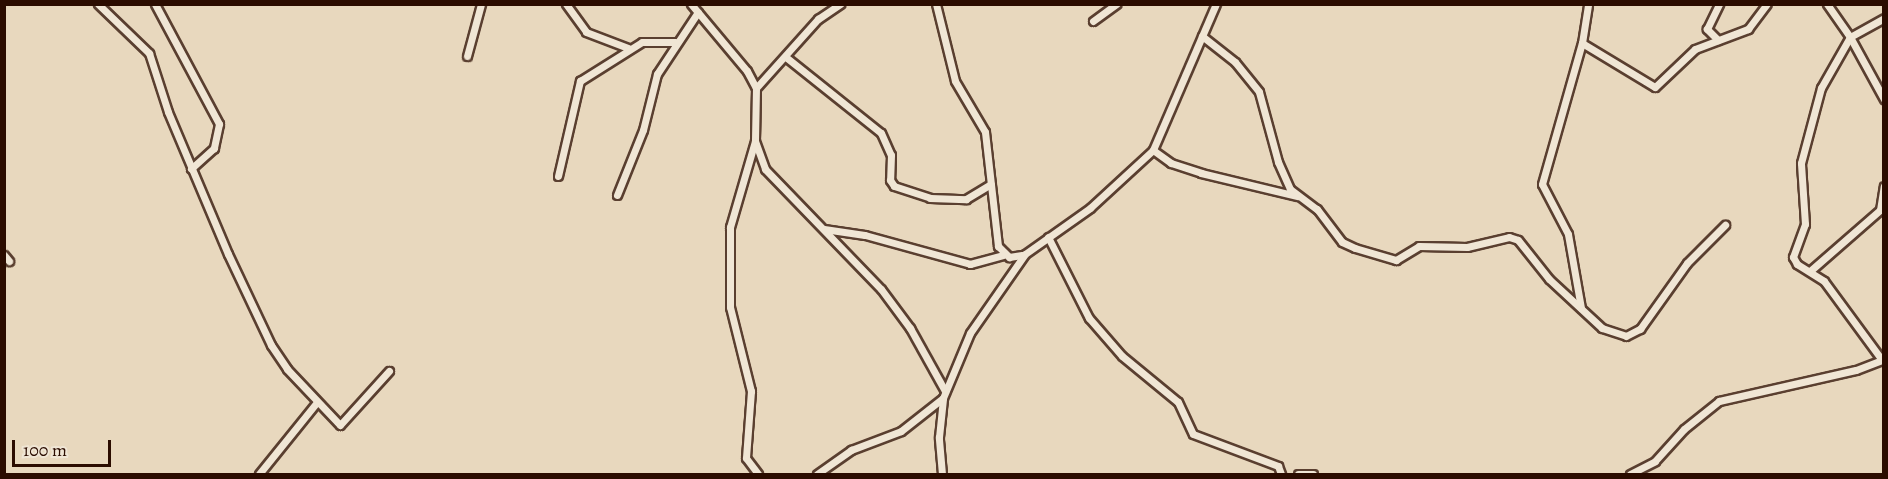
<!DOCTYPE html>
<html>
<head>
<meta charset="utf-8">
<style>
  body { margin:0 }
  #map { position:relative; width:1888px; height:479px; overflow:hidden; background:#e8d8be; font-family:Alegreya,serif }
  div>[style] { position:absolute }
  .roads { filter:drop-shadow(2px 0 #5a3f30) drop-shadow(-2px 0 #5a3f30) drop-shadow(0 2px #5a3f30) drop-shadow(0 -2px #5a3f30) }
  .minor>* { height:7px; margin:-3.5px; padding:0 3.5px; transform-origin:3.5px; border-radius:3.5px; background:#f0e6d5 }
  span { translate:-50% -50%; white-space:nowrap; text-align:center; line-height:1.15; -webkit-text-stroke:4.5px #f0e6d5; paint-order:stroke }
  .frame { position:absolute; inset:0; border:6px solid #2b0c00; pointer-events:none }
  .scale { position:absolute; left:12px; top:440px; width:99px; height:27px; box-sizing:border-box; border:3px solid #2b0c00; border-top:0; padding-left:8px; font-size:18px; line-height:21px; white-space:nowrap; color:#2b0c00; -webkit-text-stroke:4px #f0e6d5; paint-order:stroke }
</style>
</head>
<body>
<div id="map">
  <div class="roads">
    <div class="minor">
      <div style="left:98px;top:4px;width:71px;rotate:43.9deg"></div>
      <div style="left:149px;top:53px;width:62px;rotate:72.1deg"></div>
      <div style="left:168px;top:112px;width:154px;rotate:67.1deg"></div>
      <div style="left:228px;top:254px;width:101px;rotate:64.7deg"></div>
      <div style="left:271px;top:345px;width:29px;rotate:56deg"></div>
      <div style="left:287px;top:369px;width:77px;rotate:46.6deg"></div>
      <div style="left:340px;top:425px;width:73px;rotate:-47.8deg"></div>
      <div style="left:155px;top:4px;width:136px;rotate:61.9deg"></div>
      <div style="left:219px;top:124px;width:25px;rotate:102deg"></div>
      <div style="left:214px;top:148px;width:31px;rotate:138deg"></div>
      <div style="left:566px;top:4px;width:34px;rotate:54deg"></div>
      <div style="left:586px;top:32px;width:45px;rotate:20.9deg"></div>
      <div style="left:691px;top:4px;width:87px;rotate:50.1deg"></div>
      <div style="left:747px;top:71px;width:19px;rotate:62deg"></div>
      <div style="left:756px;top:88px;width:53px;rotate:91.1deg"></div>
      <div style="left:755px;top:141px;width:30px;rotate:70deg"></div>
      <div style="left:765px;top:169px;width:167px;rotate:46deg"></div>
      <div style="left:881px;top:289px;width:49px;rotate:53.4deg"></div>
      <div style="left:910px;top:328px;width:72px;rotate:60.9deg"></div>
      <div style="left:936px;top:4px;width:79px;rotate:76.1deg"></div>
      <div style="left:955px;top:81px;width:59px;rotate:59.5deg"></div>
      <div style="left:985px;top:132px;width:115px;rotate:83.5deg"></div>
      <div style="left:998px;top:246px;width:16px;rotate:45deg"></div>
      <div style="left:1009px;top:257px;width:13px;rotate:-9deg"></div>
      <div style="left:1827px;top:4px;width:40px;rotate:55.1deg"></div>
      <div style="left:1850px;top:37px;width:71px;rotate:61.3deg"></div>
      <div style="left:1093px;top:21px;width:29px;rotate:-36deg"></div>
      <div style="left:1202px;top:36px;width:42px;rotate:38.2deg"></div>
      <div style="left:1235px;top:62px;width:38px;rotate:51deg"></div>
      <div style="left:1259px;top:92px;width:73px;rotate:74.8deg"></div>
      <div style="left:1278px;top:162px;width:30px;rotate:66deg"></div>
      <div style="left:1290px;top:189px;width:34px;rotate:37deg"></div>
      <div style="left:1317px;top:209px;width:41px;rotate:52.9deg"></div>
      <div style="left:1342px;top:242px;width:14px;rotate:25deg"></div>
      <div style="left:1355px;top:248px;width:43px;rotate:16.3deg"></div>
      <div style="left:1396px;top:260px;width:27px;rotate:-31deg"></div>
      <div style="left:1419px;top:246px;width:48px;rotate:1.2deg"></div>
      <div style="left:1467px;top:247px;width:43px;rotate:-13.4deg"></div>
      <div style="left:1509px;top:237px;width:9px;rotate:18deg"></div>
      <div style="left:1518px;top:240px;width:50px;rotate:51.5deg"></div>
      <div style="left:1549px;top:279px;width:72px;rotate:42.8deg"></div>
      <div style="left:1602px;top:328px;width:25px;rotate:18deg"></div>
      <div style="left:1626px;top:336px;width:16px;rotate:-27deg"></div>
      <div style="left:1640px;top:329px;width:81px;rotate:-54.5deg"></div>
      <div style="left:1687px;top:263px;width:54px;rotate:-45deg"></div>
      <div style="left:1718px;top:40px;width:16px;rotate:-135deg"></div>
      <div style="left:1707px;top:29px;width:28px;rotate:-64deg"></div>
      <div style="left:1582px;top:43px;width:85px;rotate:31.1deg"></div>
      <div style="left:1655px;top:87px;width:55px;rotate:-43.5deg"></div>
      <div style="left:1695px;top:49px;width:57px;rotate:-20.7deg"></div>
      <div style="left:1748px;top:29px;width:31px;rotate:-53deg"></div>
      <div style="left:467px;top:56px;width:54px;rotate:-74.9deg"></div>
      <div style="left:787px;top:58px;width:120px;rotate:38.6deg"></div>
      <div style="left:881px;top:133px;width:24px;rotate:66deg"></div>
      <div style="left:891px;top:155px;width:25px;rotate:92deg"></div>
      <div style="left:890px;top:180px;width:7px;rotate:56deg"></div>
      <div style="left:894px;top:186px;width:38px;rotate:18deg"></div>
      <div style="left:930px;top:198px;width:36px;rotate:2deg"></div>
      <div style="left:966px;top:199px;width:29px;rotate:-31deg"></div>
      <div style="left:756px;top:88px;width:93px;rotate:-48.1deg"></div>
      <div style="left:818px;top:19px;width:27px;rotate:-34deg"></div>
      <div style="left:755px;top:141px;width:90px;rotate:106.2deg"></div>
      <div style="left:730px;top:227px;width:80px;rotate:90deg"></div>
      <div style="left:730px;top:307px;width:87px;rotate:76deg"></div>
      <div style="left:751px;top:391px;width:67px;rotate:94.3deg"></div>
      <div style="left:746px;top:458px;width:20px;rotate:53deg"></div>
      <div style="left:1153px;top:150px;width:22px;rotate:36deg"></div>
      <div style="left:1171px;top:163px;width:32px;rotate:18deg"></div>
      <div style="left:1201px;top:173px;width:99px;rotate:13.5deg"></div>
      <div style="left:558px;top:176px;width:98px;rotate:-77deg"></div>
      <div style="left:580px;top:81px;width:73px;rotate:-32.2deg"></div>
      <div style="left:642px;top:42px;width:33px"></div>
      <div style="left:617px;top:195px;width:70px;rotate:-68.2deg"></div>
      <div style="left:643px;top:130px;width:58px;rotate:-76deg"></div>
      <div style="left:657px;top:74px;width:74px;rotate:-56.5deg"></div>
      <div style="left:824px;top:229px;width:41px;rotate:8.3deg"></div>
      <div style="left:865px;top:235px;width:109px;rotate:15.4deg"></div>
      <div style="left:970px;top:264px;width:34px;rotate:-15deg"></div>
      <div style="left:1048px;top:237px;width:91px;rotate:63.2deg"></div>
      <div style="left:1089px;top:318px;width:50px;rotate:49deg"></div>
      <div style="left:1122px;top:356px;width:72px;rotate:39.4deg"></div>
      <div style="left:1178px;top:402px;width:35px;rotate:65deg"></div>
      <div style="left:1193px;top:434px;width:91px;rotate:20.6deg"></div>
      <div style="left:1278px;top:466px;width:9px;rotate:69deg"></div>
      <div style="left:4px;top:255px;width:8px;rotate:50deg"></div>
      <div style="left:1810px;top:271px;width:93px;rotate:-41.1deg"></div>
      <div style="left:1880px;top:210px;width:24px;rotate:-81deg"></div>
      <div style="left:1581px;top:308px;width:75px;rotate:-100deg"></div>
      <div style="left:1568px;top:234px;width:56px;rotate:-117.5deg"></div>
      <div style="left:1542px;top:184px;width:147px;rotate:-74.2deg"></div>
      <div style="left:1582px;top:43px;width:39px;rotate:-81deg"></div>
      <div style="left:1882px;top:360px;width:98px;rotate:-126.3deg"></div>
      <div style="left:1824px;top:281px;width:32px;rotate:-148deg"></div>
      <div style="left:1797px;top:264px;width:8px;rotate:-120deg"></div>
      <div style="left:1793px;top:257px;width:35px;rotate:-70deg"></div>
      <div style="left:1805px;top:224px;width:61px;rotate:-93.8deg"></div>
      <div style="left:1801px;top:163px;width:78px;rotate:-75.1deg"></div>
      <div style="left:1821px;top:88px;width:59px;rotate:-60.4deg"></div>
      <div style="left:1850px;top:37px;width:39px;rotate:-29deg"></div>
      <div style="left:259px;top:474px;width:92px;rotate:-51.1deg"></div>
      <div style="left:817px;top:474px;width:42px;rotate:-35.2deg"></div>
      <div style="left:851px;top:450px;width:53px;rotate:-20.8deg"></div>
      <div style="left:901px;top:431px;width:53px;rotate:-38.2deg"></div>
      <div style="left:942px;top:474px;width:37px;rotate:-95deg"></div>
      <div style="left:939px;top:437px;width:39px;rotate:-84deg"></div>
      <div style="left:943px;top:398px;width:70px;rotate:-67.4deg"></div>
      <div style="left:970px;top:333px;width:96px;rotate:-55.2deg"></div>
      <div style="left:1025px;top:254px;width:80px;rotate:-35.3deg"></div>
      <div style="left:1090px;top:208px;width:86px;rotate:-42.6deg"></div>
      <div style="left:1153px;top:150px;width:159px;rotate:-66.7deg"></div>
      <div style="left:1298px;top:474px;width:15px"></div>
      <div style="left:1630px;top:474px;width:28px;rotate:-27deg"></div>
      <div style="left:1655px;top:461px;width:43px;rotate:-47.8deg"></div>
      <div style="left:1684px;top:429px;width:45px;rotate:-38.7deg"></div>
      <div style="left:1719px;top:401px;width:140px;rotate:-12.8deg"></div>
      <div style="left:1856px;top:370px;width:30px;rotate:-21deg"></div>
    </div>
  </div>
  <div class="frame"></div>
  <div class="scale">100 m</div>
</div>
</body>
</html>
